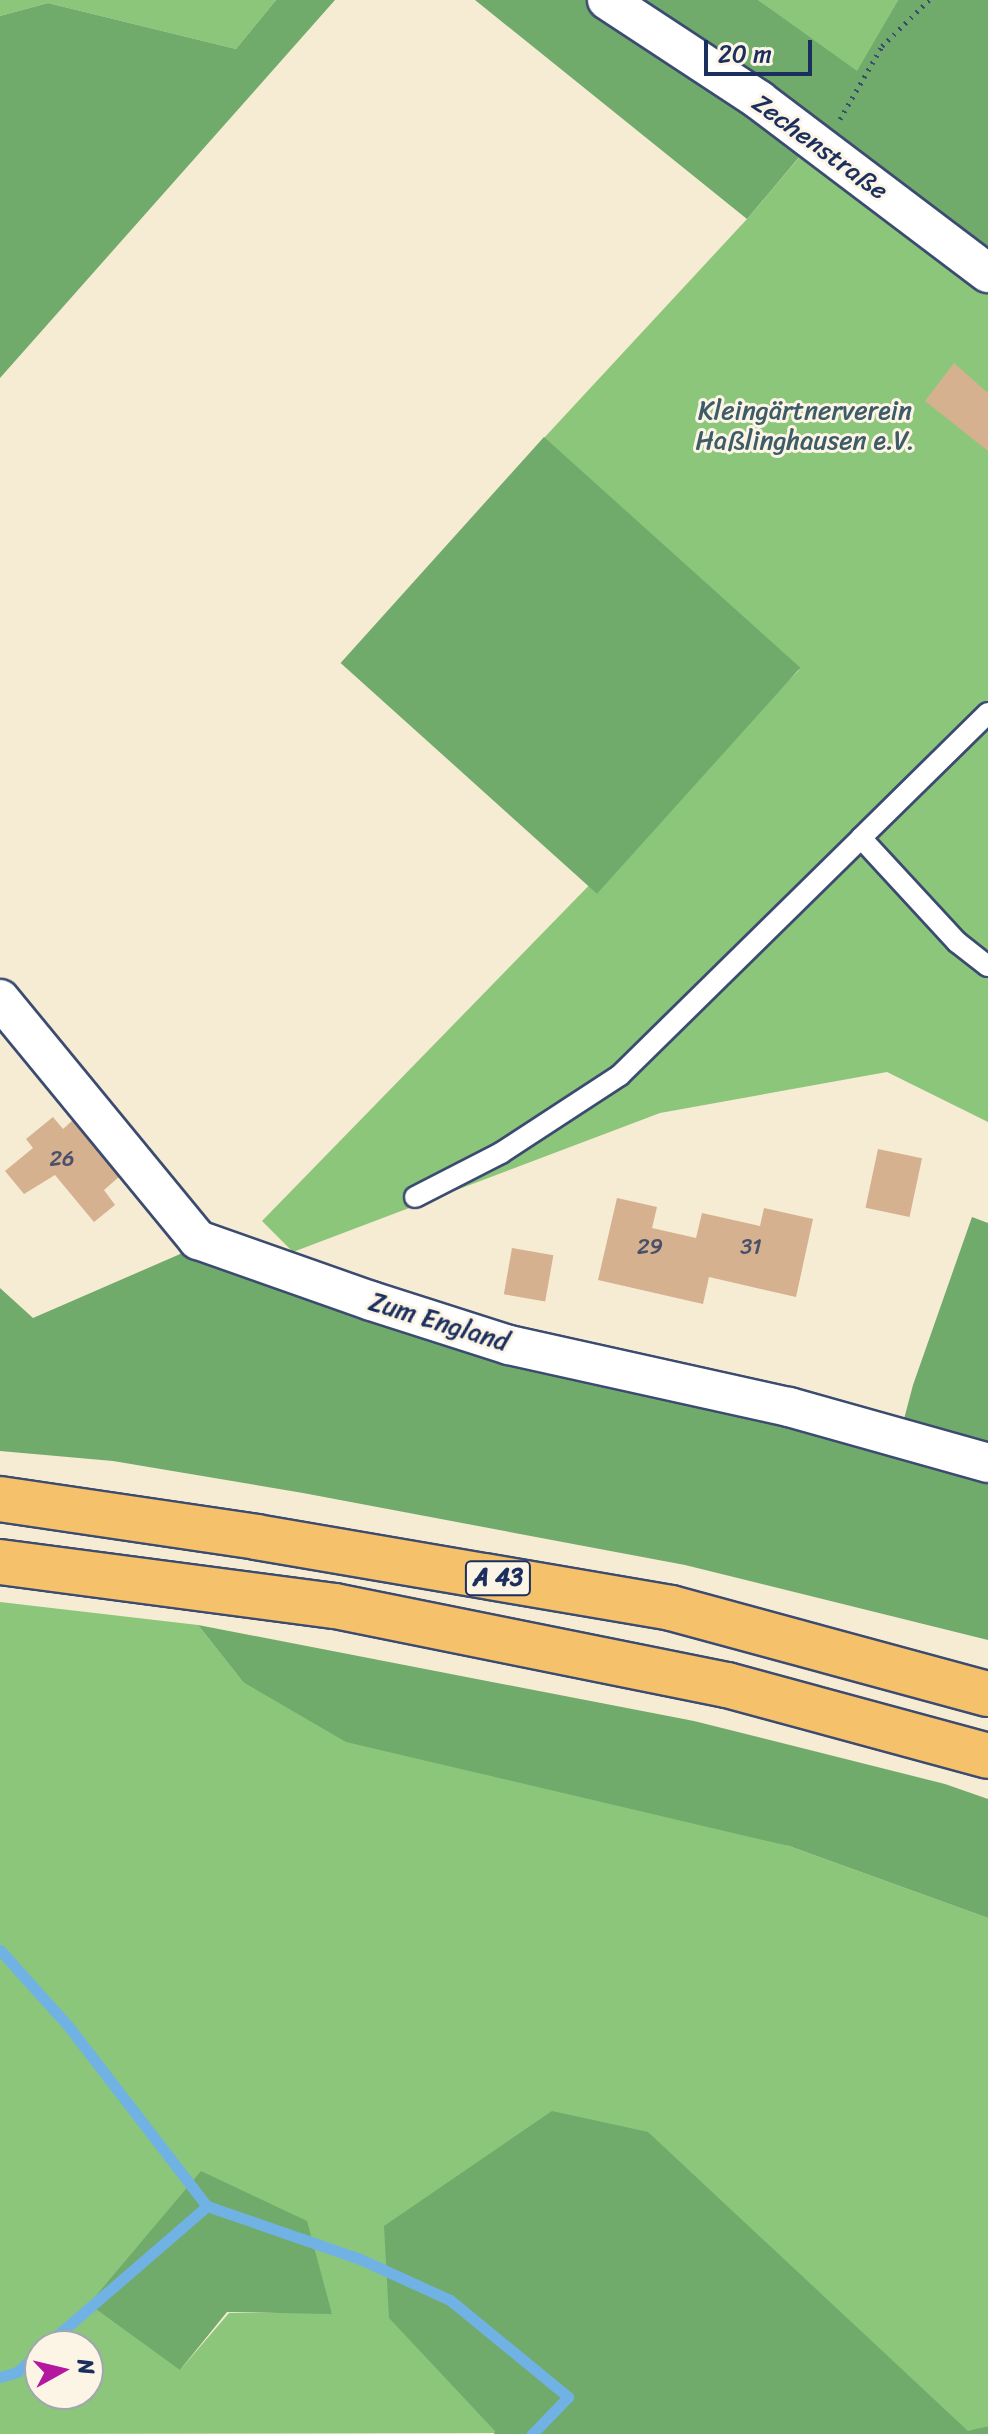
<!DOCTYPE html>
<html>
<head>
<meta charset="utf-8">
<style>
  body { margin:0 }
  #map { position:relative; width:988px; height:2434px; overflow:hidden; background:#f6ebd3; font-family:Sriracha,sans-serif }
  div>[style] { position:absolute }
  .green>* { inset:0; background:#8bc67b }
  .forest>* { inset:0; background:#70ab6b; transform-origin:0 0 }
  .stream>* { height:11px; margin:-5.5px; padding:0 5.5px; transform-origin:5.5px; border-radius:5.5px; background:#71b2e5 }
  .building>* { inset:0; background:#d5b18f; transform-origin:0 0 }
  .path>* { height:5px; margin-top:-2.5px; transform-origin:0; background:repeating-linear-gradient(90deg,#3c4b70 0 2px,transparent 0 8px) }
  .roads { filter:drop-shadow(2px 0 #3c4b70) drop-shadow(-2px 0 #3c4b70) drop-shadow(0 2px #3c4b70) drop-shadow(0 -2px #3c4b70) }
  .lane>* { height:20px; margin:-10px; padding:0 10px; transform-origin:10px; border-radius:10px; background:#fff }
  .street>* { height:38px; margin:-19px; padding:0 19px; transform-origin:19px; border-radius:19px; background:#fff }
  .highway>* { height:44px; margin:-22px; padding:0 22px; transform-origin:22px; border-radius:22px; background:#f5c16b }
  span { translate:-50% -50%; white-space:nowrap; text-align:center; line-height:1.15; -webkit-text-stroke:6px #fcf5e5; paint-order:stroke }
  .number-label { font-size:22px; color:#4a506a }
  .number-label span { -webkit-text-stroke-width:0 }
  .shield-label span { padding:2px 6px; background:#fcf5e5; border:2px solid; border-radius:6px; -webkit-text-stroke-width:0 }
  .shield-label { font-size:24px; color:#1b2f5e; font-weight:700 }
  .street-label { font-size:26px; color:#1b2f5e }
  .park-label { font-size:26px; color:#3d5c67 }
  .north { position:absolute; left:24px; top:2330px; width:80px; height:80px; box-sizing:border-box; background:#fcf5e5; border:2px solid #a2a6af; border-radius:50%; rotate:82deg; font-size:22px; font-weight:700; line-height:32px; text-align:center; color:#1b2f5e }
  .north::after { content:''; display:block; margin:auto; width:28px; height:36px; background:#b5179e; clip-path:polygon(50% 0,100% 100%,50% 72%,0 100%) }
  .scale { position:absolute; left:704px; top:40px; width:108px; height:36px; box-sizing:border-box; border:4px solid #1b2f5e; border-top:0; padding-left:10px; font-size:24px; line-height:28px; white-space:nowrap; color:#1b2f5e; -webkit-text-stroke:6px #fcf5e5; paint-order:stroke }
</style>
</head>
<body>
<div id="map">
  <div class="green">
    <div style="clip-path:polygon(0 0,276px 0,236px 49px,48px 3px,0 16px)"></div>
    <div style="clip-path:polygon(758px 0,898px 0,857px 72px)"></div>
    <div style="clip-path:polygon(809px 146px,988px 291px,988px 1122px,887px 1072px,660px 1113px,293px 1252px,262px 1221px,799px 670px,544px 438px,747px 219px)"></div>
    <div style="clip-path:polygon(evenodd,0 1602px,198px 1625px,243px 1682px,789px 1846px,988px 1918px,988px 2426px,968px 2432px,0 2434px,0 1602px,201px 2171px,332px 2313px,229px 2313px,180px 2370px,201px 2171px,0 1602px,40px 2346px,88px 2346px,88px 2394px,40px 2394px,40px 2346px)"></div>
  </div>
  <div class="forest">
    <div style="clip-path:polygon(276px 0,335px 0,0 378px,0 16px,48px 3px,236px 49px)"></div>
    <div style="clip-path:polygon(475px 0,758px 0,857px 71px,898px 0,988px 0,988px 247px,822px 130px,747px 219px)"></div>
    <div style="left:544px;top:437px;width:345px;height:304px;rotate:42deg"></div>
    <div style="clip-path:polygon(972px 1217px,988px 1223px,988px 1640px,685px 1565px,303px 1493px,113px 1461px,0 1451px,0 1288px,33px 1318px,194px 1248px,243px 1277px,400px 1325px,899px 1438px,913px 1385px)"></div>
    <div style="clip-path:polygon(198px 1625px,694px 1721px,945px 1784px,988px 1799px,988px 1918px,789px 1846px,346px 1742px,243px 1682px)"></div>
    <div style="clip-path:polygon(552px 2111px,648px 2132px,968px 2431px,988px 2426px,988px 2434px,494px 2434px,495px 2431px,389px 2318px,384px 2226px)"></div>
    <div style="clip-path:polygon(201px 2171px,307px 2221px,332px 2314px,227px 2312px,180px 2370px,89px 2304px)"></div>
  </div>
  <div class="stream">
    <div style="left:0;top:1950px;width:103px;rotate:48.1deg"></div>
    <div style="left:69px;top:2027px;width:226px;rotate:52.4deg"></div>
    <div style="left:45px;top:2346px;width:214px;rotate:-40.8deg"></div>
    <div style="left:207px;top:2206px;width:162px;rotate:19.1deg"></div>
    <div style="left:360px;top:2259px;width:99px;rotate:24.5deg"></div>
    <div style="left:450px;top:2300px;width:153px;rotate:39.4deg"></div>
    <div style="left:568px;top:2397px;width:52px;rotate:134.2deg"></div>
    <div style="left:0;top:2377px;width:18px;rotate:-16deg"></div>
    <div style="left:17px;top:2372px;width:31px;rotate:-42deg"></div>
  </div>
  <div class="building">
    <div style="clip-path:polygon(954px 363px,988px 393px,988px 451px,925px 401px)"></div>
    <div style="clip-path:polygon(53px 1117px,63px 1129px,73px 1120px,120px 1176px,104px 1190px,115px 1205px,94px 1222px,55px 1175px,24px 1194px,5px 1171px,33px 1148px,26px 1139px)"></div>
    <div style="left:878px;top:1149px;width:45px;height:60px;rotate:12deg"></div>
    <div style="clip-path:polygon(617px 1198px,657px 1207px,652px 1228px,696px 1238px,702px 1213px,760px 1226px,764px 1208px,813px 1219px,796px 1297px,709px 1277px,703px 1304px,598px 1280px)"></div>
    <div style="left:512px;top:1248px;width:42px;height:47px;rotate:10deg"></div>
  </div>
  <div class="path">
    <div style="left:840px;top:119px;width:84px;rotate:-60.1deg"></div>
    <div style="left:882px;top:46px;width:66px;rotate:-44.4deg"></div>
  </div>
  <div class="roads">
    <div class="lane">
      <div style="left:988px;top:713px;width:178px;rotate:135.5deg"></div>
      <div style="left:861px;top:838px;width:142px;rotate:47.3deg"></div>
      <div style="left:957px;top:942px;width:39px;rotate:38deg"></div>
      <div style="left:415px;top:1197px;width:97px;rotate:-27.1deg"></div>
      <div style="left:501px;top:1153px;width:142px;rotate:-33.2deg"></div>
      <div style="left:620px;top:1075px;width:338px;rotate:-44.5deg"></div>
    </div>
    <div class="street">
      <div style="left:607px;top:0;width:182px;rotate:33.3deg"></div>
      <div style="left:759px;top:100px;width:287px;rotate:37.1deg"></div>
      <div style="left:0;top:999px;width:312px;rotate:50.6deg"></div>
      <div style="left:198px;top:1240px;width:183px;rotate:19.4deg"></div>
      <div style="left:371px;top:1301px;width:145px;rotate:17.7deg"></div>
      <div style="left:509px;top:1345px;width:287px;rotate:12.5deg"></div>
      <div style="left:789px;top:1407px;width:207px;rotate:15.7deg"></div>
    </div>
    <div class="highway">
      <div style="left:0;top:1499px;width:259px;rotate:8.4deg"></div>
      <div style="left:256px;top:1537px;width:421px;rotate:9.7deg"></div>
      <div style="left:671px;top:1608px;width:328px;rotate:15.2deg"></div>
      <div style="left:0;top:1562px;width:338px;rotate:7.5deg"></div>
      <div style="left:335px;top:1606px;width:400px;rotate:11.4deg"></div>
      <div style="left:727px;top:1685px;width:270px;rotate:15.2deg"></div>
    </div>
  </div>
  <div class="number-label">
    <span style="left:62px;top:1159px">26</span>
    <span style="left:650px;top:1247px">29</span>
    <span style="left:751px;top:1247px">31</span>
  </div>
  <div class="shield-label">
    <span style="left:498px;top:1578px">A 43</span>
  </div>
  <div class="street-label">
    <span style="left:820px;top:147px;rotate:36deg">Zechenstraße</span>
    <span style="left:439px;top:1322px;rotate:17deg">Zum England</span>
  </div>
  <div class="park-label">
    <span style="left:805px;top:426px">Kleingärtnerverein<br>Haßlinghausen e.V.</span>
  </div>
  <div class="north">N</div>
  <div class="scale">20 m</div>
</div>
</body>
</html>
